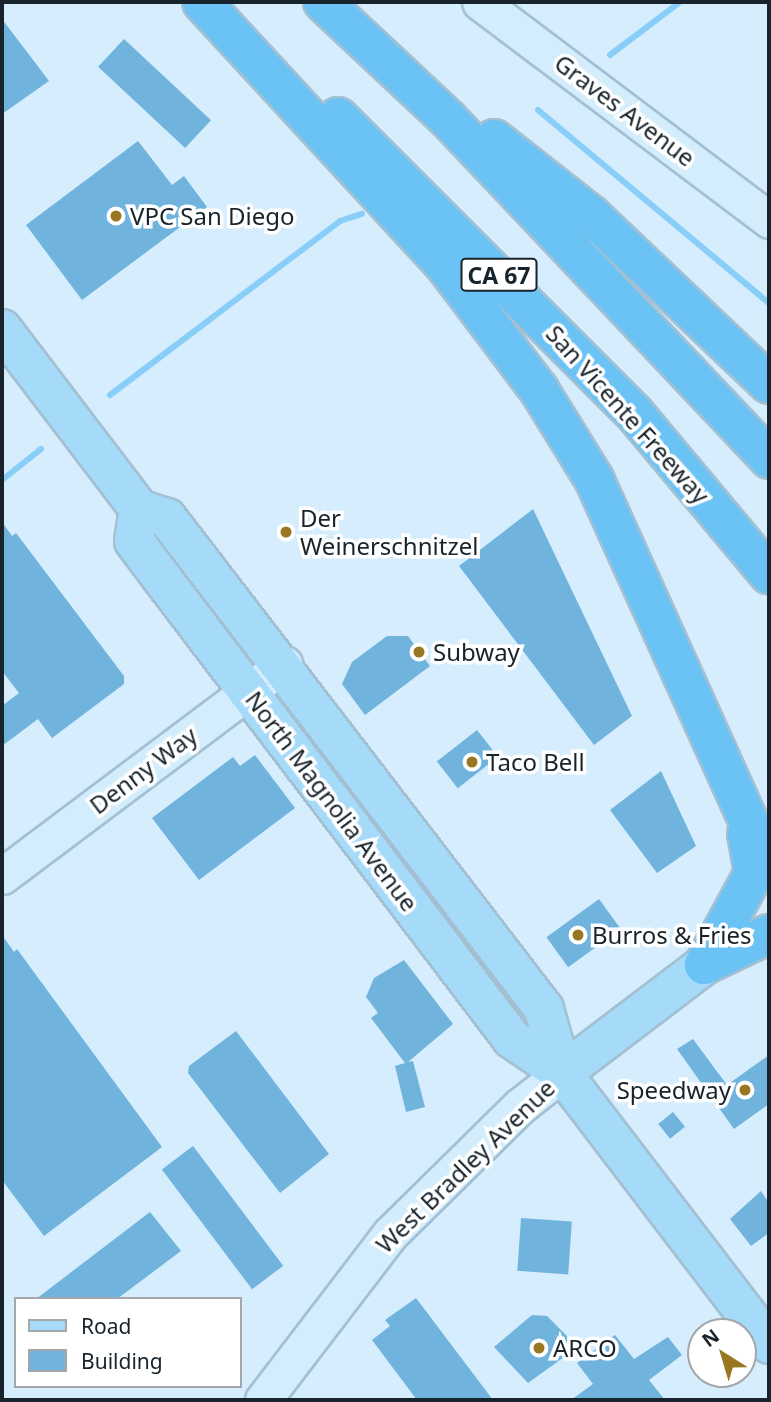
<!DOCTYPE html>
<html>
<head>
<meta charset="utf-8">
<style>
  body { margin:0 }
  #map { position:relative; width:771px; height:1402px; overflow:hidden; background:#d5edfd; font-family:"Noto Sans",sans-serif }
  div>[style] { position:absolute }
  .stream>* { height:6px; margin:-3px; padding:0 3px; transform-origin:3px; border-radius:3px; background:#89cef8 }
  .building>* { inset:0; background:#70b4de; transform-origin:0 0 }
  .roads { filter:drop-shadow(2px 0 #a3c0d3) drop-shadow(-2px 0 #a3c0d3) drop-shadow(0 2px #a3c0d3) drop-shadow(0 -2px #a3c0d3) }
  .secondary>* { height:35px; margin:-17.5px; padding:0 17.5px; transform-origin:17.5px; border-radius:17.5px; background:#d3edfc }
  .primary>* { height:38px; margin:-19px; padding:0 19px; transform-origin:19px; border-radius:19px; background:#a6daf9 }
  .highway>* { height:38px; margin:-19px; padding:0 19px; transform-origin:19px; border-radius:19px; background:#6bc2f5 }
  .dots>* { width:19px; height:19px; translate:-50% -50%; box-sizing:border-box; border:4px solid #fff; border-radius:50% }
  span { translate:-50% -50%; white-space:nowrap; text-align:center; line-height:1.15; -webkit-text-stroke:7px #fff; paint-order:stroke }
  .shield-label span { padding:2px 5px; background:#fff; border:2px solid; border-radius:5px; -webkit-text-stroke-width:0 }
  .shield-label { font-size:23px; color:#18232b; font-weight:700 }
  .street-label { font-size:24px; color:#18232b }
  .poi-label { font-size:24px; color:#18232b }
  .left { translate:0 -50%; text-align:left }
  .right { translate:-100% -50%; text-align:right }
  .frame { position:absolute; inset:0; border:4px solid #18232b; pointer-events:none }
  .legend { position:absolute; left:14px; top:1297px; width:228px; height:91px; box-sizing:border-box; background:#fff; border:2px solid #a3a7aa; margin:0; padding:9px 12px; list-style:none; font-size:21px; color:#18232b }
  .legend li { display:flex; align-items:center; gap:14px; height:35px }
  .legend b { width:35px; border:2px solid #a3a7aa }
  .north { position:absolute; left:687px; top:1318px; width:70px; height:70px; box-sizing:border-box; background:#fff; border:2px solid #a3a7aa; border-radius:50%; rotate:323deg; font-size:19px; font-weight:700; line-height:28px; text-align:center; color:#18232b }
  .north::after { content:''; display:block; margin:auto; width:24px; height:32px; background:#987720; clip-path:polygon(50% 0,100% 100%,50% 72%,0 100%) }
</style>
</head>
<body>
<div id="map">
  <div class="stream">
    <div style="left:610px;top:55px;width:88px;rotate:-37.1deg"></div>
    <div style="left:538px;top:110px;width:301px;rotate:39.9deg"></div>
    <div style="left:110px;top:395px;width:288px;rotate:-37.1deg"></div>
    <div style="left:340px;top:221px;width:23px;rotate:-18deg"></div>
    <div style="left:2px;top:480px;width:50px;rotate:-38.5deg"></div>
  </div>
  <div class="building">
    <div style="clip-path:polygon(2px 19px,49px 81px,2px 114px)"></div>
    <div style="left:124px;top:39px;width:119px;height:38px;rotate:43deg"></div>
    <div style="clip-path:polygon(138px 141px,172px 185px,184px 176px,207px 207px,82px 300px,26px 225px)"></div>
    <div style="clip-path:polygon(533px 509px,632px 716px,594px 745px,459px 566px)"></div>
    <div style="clip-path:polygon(2px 522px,12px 536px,16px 533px,124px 676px,124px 684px,52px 738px,38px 719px,2px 746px,2px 706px,19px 693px,2px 671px)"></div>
    <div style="clip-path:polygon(387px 636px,408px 636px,430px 666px,365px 715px,342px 684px,352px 662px)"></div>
    <div style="left:477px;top:730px;width:34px;height:51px;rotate:52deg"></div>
    <div style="clip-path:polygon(255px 755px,295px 808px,199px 880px,152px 818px,233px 757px,240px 766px)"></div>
    <div style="clip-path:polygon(661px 771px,696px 846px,657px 873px,610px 810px)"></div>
    <div style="left:599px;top:899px;width:37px;height:65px;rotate:54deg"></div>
    <div style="clip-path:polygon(2px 935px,14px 952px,17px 949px,162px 1147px,44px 1236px,2px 1180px)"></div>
    <div style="clip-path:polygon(404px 960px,453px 1024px,408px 1062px,413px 1061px,425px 1107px,406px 1112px,395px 1066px,405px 1063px,371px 1018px,378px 1013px,366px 997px,374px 978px)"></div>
    <div style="clip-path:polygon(236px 1031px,329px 1154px,280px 1193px,188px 1073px,189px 1066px)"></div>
    <div style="clip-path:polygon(693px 1039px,727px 1085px,769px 1055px,769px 1104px,734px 1129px,677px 1049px)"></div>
    <div style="left:673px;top:1112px;width:19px;height:19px;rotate:51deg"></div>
    <div style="left:193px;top:1146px;width:150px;height:39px;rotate:53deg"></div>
    <div style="clip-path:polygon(761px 1191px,769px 1203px,769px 1233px,751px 1246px,730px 1219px)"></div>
    <div style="clip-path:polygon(150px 1212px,181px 1251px,117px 1299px,36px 1299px)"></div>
    <div style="left:521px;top:1218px;width:51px;height:53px;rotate:4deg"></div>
    <div style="clip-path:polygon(416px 1298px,493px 1400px,417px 1400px,372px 1340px,390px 1326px,385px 1320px)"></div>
    <div style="clip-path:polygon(532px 1315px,547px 1316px,578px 1347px,528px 1383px,494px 1347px)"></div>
    <div style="clip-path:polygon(615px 1335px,634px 1359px,668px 1337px,682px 1355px,649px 1380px,665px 1400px,571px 1400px,593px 1384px,577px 1363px)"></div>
  </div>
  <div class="roads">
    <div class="secondary">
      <div style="left:480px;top:2px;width:362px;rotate:37deg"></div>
      <div style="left:2px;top:876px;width:353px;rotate:-36.9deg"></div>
      <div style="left:263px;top:1400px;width:209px;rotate:-52.6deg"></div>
      <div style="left:390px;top:1234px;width:182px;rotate:-44.6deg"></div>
      <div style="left:520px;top:1106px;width:53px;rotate:-38.2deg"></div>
    </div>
    <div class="primary">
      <div style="left:2px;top:329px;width:226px;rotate:52.7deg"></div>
      <div style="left:139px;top:509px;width:29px;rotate:18deg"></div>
      <div style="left:167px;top:518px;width:619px;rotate:52.48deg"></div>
      <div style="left:544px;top:1009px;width:66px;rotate:74.3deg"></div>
      <div style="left:139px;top:509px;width:32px;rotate:99deg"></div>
      <div style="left:134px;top:541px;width:45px;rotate:53.1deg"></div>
      <div style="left:161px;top:577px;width:580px;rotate:52.77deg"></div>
      <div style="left:512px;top:1039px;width:60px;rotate:34.2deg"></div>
      <div style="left:562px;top:1073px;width:341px;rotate:52.6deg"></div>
      <div style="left:562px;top:1073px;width:213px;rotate:-37.2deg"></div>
    </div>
    <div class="highway">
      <div style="left:202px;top:2px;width:357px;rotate:47.3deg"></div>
      <div style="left:444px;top:264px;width:158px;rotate:53deg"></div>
      <div style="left:539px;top:390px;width:105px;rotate:58.3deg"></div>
      <div style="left:594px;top:479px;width:426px;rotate:65.7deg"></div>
      <div style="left:323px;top:2px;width:171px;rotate:43.1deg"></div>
      <div style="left:448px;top:119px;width:468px;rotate:46.6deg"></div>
      <div style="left:338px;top:117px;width:420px;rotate:45deg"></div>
      <div style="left:635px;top:414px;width:209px;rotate:50.1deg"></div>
      <div style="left:494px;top:139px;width:123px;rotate:38.1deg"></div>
      <div style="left:591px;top:215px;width:245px;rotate:43.5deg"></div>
      <div style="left:704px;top:965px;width:105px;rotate:-61.5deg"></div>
      <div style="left:754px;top:873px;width:40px;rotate:-100deg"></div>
      <div style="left:704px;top:965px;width:72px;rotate:-25.5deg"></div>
    </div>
  </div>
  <div class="dots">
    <div style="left:116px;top:216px;background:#987720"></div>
    <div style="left:286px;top:532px;background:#987720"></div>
    <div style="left:419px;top:652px;background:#987720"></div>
    <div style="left:472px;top:762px;background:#987720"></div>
    <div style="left:578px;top:935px;background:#987720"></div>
    <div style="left:745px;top:1090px;background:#987720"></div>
    <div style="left:539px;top:1348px;background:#987720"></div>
  </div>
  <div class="shield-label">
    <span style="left:499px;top:275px">CA 67</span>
  </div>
  <div class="street-label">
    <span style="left:625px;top:110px;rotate:37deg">Graves Avenue</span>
    <span style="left:628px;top:414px;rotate:48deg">San Vicente Freeway</span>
    <span style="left:143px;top:770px;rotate:-37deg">Denny Way</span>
    <span style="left:332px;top:801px;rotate:53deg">North Magnolia Avenue</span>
    <span style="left:465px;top:1166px;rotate:-44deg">West Bradley Avenue</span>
  </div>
  <div class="poi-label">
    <span class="left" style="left:130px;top:216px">VPC San Diego</span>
    <span class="left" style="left:300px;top:532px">Der<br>Weinerschnitzel</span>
    <span class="left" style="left:433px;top:652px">Subway</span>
    <span class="left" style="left:486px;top:762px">Taco Bell</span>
    <span class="left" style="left:592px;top:935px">Burros &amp; Fries</span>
    <span class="right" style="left:731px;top:1090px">Speedway</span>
    <span class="left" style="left:553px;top:1348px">ARCO</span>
  </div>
  <div class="frame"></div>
  <ul class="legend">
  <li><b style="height:9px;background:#a6daf9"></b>Road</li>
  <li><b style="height:19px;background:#70b4de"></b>Building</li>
  </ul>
  <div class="north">N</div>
</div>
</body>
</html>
